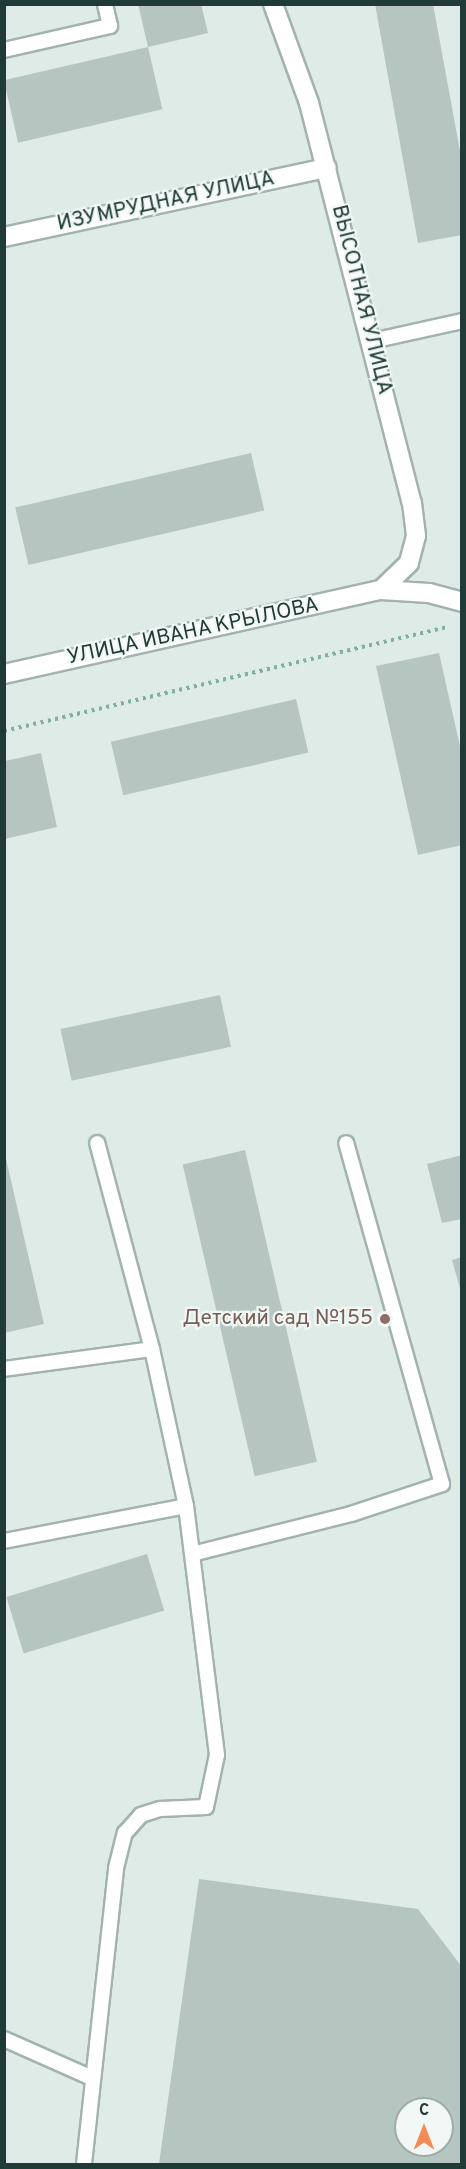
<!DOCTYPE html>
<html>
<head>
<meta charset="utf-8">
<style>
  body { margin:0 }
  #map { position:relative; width:466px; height:2169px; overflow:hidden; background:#dfebe7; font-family:Overpass,sans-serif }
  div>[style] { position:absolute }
  .building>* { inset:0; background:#b5c6c0; transform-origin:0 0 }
  .path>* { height:4px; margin-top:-2px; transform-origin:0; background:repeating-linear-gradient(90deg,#7fafa5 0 3px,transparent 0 7.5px) }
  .roads { filter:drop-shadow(2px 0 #a2b3af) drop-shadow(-2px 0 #a2b3af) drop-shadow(0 2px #a2b3af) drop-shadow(0 -2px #a2b3af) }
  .lane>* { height:14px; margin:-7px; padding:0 7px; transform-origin:7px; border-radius:7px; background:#fff }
  .street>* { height:18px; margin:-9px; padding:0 9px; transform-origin:9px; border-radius:9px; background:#fff }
  .dots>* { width:16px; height:16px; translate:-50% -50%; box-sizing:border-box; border:3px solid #f0f7f4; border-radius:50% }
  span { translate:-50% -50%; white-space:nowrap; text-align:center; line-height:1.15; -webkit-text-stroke:4.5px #f0f7f4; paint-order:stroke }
  .street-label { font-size:21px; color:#203b37 }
  .education-label { font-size:21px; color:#785e54 }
  .right { translate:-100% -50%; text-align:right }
  .frame { position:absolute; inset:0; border:6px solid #203b37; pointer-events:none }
  .north { position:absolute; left:394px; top:2097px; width:60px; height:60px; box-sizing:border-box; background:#f0f7f4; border:2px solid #9daca8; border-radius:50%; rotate:0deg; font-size:16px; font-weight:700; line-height:24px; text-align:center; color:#203b37 }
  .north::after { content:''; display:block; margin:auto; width:21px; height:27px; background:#f58b54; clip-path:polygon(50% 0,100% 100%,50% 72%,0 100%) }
</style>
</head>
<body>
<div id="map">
  <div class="building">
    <div style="clip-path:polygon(138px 4px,201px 4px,208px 33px,148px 47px)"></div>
    <div style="clip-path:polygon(375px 4px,433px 4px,462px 162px,462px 235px,418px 243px)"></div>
    <div style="left:148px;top:47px;width:64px;height:148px;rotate:77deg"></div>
    <div style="left:251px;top:453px;width:59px;height:242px;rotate:77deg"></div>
    <div style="clip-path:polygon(439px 653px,462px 755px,462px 845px,418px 855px,376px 666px)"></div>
    <div style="left:296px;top:699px;width:55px;height:190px;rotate:77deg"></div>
    <div style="clip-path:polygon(41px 753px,57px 827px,5px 839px,5px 761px)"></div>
    <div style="left:220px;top:995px;width:53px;height:163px;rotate:78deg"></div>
    <div style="clip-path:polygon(4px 1150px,44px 1324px,4px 1333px)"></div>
    <div style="left:245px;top:1150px;width:320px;height:64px;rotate:77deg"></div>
    <div style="clip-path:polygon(462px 1155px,462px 1219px,442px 1223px,427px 1164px)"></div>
    <div style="clip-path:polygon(462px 1257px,462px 1292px,461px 1292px,452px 1260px)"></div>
    <div style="left:147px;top:1554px;width:59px;height:147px;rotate:73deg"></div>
    <div style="clip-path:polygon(evenodd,199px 1879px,418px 1909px,462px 1967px,462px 2164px,159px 2164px,199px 1879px,406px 2109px,442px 2109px,442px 2145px,406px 2145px,406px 2109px)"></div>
  </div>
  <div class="path">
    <div style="left:4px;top:731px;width:456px;rotate:-13.2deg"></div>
  </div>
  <div class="roads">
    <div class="lane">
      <div style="left:4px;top:50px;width:109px;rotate:-12.8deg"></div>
      <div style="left:110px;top:26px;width:23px;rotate:-103deg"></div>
      <div style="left:372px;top:341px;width:92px;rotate:-12.5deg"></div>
      <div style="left:4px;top:1369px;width:149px;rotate:-7.7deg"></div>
      <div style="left:4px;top:1541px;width:185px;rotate:-10.9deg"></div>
      <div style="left:192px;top:1554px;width:164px;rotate:-14.1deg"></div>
      <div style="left:351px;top:1514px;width:96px;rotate:-18.2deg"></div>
      <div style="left:442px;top:1484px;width:354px;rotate:-105.7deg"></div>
      <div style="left:4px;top:2039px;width:96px;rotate:23.9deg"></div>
      <div style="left:84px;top:2164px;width:298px;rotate:-83.8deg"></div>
      <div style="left:116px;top:1868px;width:36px;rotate:-76deg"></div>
      <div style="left:125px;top:1833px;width:24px;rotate:-48deg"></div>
      <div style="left:141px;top:1815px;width:20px;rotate:-18deg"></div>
      <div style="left:160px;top:1809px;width:46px;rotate:-2.5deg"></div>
      <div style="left:206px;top:1807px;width:53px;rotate:-78.1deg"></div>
      <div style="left:217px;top:1755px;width:251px;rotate:-97.1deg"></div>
      <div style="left:186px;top:1506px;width:161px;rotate:-102.2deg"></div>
      <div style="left:152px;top:1349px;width:213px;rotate:-104.9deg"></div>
    </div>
    <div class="street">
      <div style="left:273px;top:4px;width:105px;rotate:70deg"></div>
      <div style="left:309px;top:103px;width:413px;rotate:75.6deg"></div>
      <div style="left:412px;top:503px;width:33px;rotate:83deg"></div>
      <div style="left:416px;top:536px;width:28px;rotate:105deg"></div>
      <div style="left:409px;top:563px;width:39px;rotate:136deg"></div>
      <div style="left:4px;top:237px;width:330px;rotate:-12.1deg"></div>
      <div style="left:4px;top:674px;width:386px;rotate:-12.6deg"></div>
      <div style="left:381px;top:590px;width:48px;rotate:3.6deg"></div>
      <div style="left:429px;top:593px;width:34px;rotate:15deg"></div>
    </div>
  </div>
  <div class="dots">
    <div style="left:385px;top:1319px;background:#8d6e63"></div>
  </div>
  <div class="street-label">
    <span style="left:166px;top:202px;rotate:-12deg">ИЗУМРУДНАЯ УЛИЦА</span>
    <span style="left:361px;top:300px;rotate:76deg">ВЫСОТНАЯ УЛИЦА</span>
    <span style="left:193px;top:632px;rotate:-12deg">УЛИЦА ИВАНА КРЫЛОВА</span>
  </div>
  <div class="education-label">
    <span class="right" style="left:373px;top:1319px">Детский сад №155</span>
  </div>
  <div class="frame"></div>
  <div class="north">С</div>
</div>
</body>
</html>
